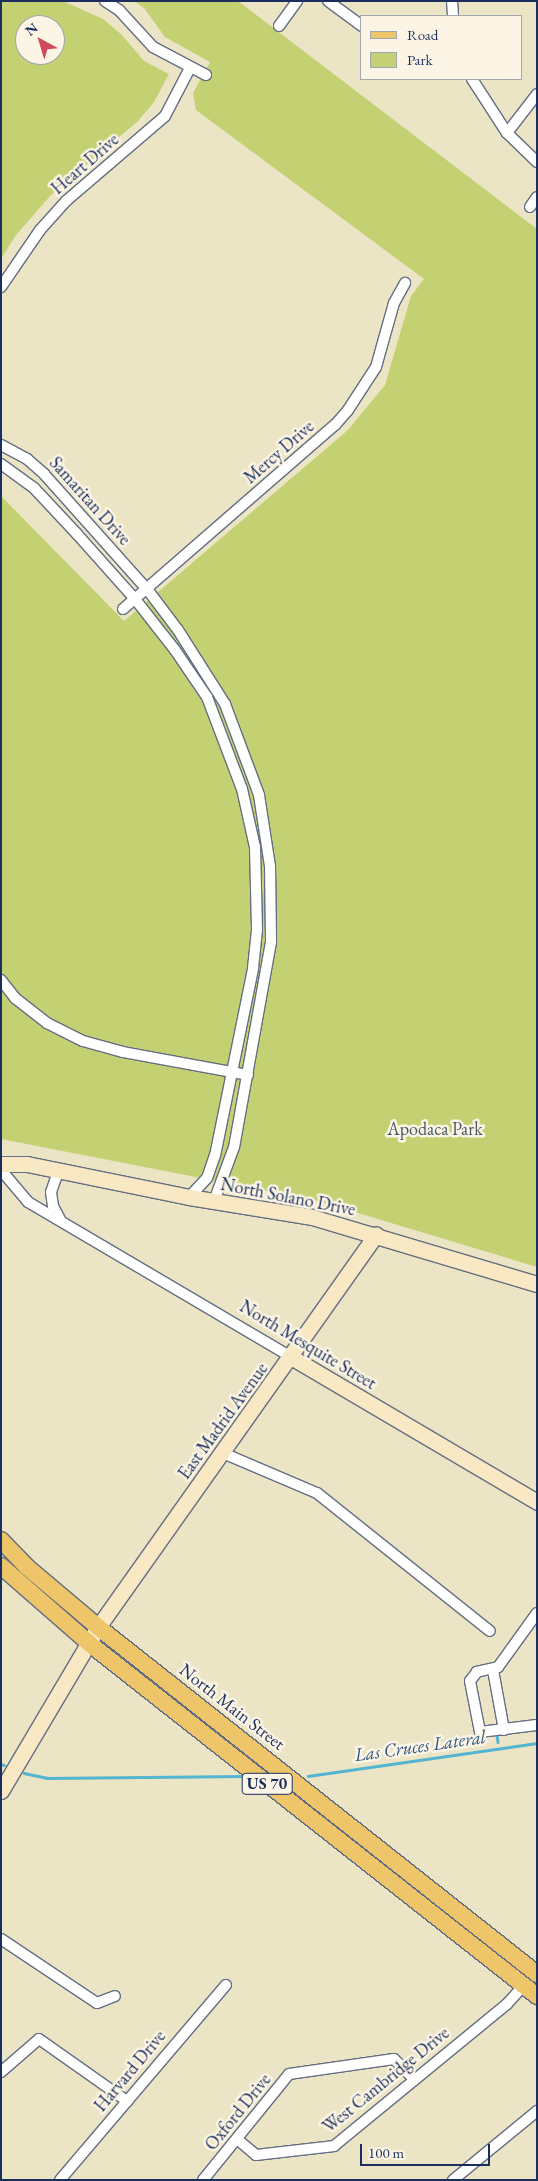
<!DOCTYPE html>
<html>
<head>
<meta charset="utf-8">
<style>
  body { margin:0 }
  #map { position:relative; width:538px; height:2181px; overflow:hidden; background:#ebe4c5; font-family:"EB Garamond",serif }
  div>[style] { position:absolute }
  .green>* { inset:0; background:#c3d173 }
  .stream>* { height:2.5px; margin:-1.25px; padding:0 1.25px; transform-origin:1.25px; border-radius:1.25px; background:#52b5d1 }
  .roads { filter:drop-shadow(1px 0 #646e82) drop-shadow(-1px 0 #646e82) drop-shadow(0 1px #646e82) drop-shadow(0 -1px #646e82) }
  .street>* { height:10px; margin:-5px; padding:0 5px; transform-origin:5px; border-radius:5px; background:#fff }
  .secondary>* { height:15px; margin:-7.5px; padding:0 7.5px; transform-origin:7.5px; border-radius:7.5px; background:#f8e8c3 }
  .primary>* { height:16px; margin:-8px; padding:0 8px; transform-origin:8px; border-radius:8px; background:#eec569 }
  span { translate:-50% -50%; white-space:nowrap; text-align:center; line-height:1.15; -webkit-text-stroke:5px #fcf5e5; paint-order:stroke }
  .shield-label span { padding:1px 4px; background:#fcf5e5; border:1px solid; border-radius:4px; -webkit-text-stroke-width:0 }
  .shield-label { font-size:16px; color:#1b2f5e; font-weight:700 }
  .street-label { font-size:18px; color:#1b2f5e }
  .park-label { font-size:18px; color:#455863 }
  .water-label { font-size:19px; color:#2c5780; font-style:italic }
  .frame { position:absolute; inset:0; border:2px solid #1b2f5e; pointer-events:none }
  .legend { position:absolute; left:360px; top:15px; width:162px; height:65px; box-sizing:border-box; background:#fcf5e5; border:1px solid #a2a6af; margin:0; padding:6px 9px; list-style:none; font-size:15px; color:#1b2f5e }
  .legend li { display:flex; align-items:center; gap:10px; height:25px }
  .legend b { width:25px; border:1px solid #a2a6af }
  .north { position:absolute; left:15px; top:15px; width:50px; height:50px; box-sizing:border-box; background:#fcf5e5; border:1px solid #a2a6af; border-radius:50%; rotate:321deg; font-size:14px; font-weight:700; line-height:20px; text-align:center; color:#1b2f5e }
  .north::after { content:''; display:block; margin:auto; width:18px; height:22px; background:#d1495b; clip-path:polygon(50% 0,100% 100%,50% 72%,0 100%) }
  .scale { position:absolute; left:360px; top:2144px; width:130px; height:22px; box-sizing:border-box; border:2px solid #1b2f5e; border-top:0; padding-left:6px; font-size:15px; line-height:18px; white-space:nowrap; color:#1b2f5e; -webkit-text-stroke:4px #fcf5e5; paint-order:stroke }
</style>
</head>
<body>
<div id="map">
  <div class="green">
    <div style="clip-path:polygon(evenodd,1px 1px,63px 1px,103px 19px,122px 35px,144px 61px,169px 74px,154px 102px,138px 121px,51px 195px,16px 235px,1px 259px,1px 1px,25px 25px,55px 25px,55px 55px,25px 55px,25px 25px)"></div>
    <div style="clip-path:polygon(134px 1px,238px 1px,537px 229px,537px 1267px,318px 1201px,1px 1139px,1px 496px,124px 621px,348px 430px,385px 385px,411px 296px,424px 279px,196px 110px,193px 93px,210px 62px,165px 37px,144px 8px)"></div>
  </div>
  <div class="stream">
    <div style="left:497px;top:1734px;width:8px;rotate:83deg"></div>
    <div style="left:1px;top:1764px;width:3px;rotate:18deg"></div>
    <div style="left:24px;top:1773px;width:24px;rotate:12deg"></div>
    <div style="left:47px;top:1778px;width:198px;rotate:-0.6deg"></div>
    <div style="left:308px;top:1776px;width:231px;rotate:-8.2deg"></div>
  </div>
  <div class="roads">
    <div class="street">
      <div style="left:105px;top:1px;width:17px;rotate:33deg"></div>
      <div style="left:119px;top:10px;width:50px;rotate:47.4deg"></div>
      <div style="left:153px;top:47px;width:60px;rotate:27.8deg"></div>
      <div style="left:328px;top:1px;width:42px;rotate:36.3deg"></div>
      <div style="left:452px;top:1px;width:15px;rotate:86deg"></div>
      <div style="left:279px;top:26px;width:31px;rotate:-54deg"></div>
      <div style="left:472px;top:79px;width:64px;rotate:57.1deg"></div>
      <div style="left:507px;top:133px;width:42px;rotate:44deg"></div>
      <div style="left:507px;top:133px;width:49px;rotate:-52.4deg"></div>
      <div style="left:530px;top:207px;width:12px;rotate:-55deg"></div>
      <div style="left:1px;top:287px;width:69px;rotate:-55.6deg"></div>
      <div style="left:40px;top:230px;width:39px;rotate:-48deg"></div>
      <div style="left:66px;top:201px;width:130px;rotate:-40.6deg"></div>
      <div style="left:165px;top:116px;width:54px;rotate:-62.5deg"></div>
      <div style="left:1px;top:445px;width:30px;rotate:28deg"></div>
      <div style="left:27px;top:459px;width:23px;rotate:41deg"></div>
      <div style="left:44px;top:474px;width:154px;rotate:48.2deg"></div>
      <div style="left:147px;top:589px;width:51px;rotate:52.9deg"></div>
      <div style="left:178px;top:630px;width:88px;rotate:57.6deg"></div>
      <div style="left:225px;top:704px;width:97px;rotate:69.5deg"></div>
      <div style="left:259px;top:795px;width:72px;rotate:81.2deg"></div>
      <div style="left:270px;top:866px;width:76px;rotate:89.2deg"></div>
      <div style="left:271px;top:942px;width:208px;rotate:100.2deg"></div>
      <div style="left:234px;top:1147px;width:58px;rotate:110.3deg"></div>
      <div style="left:1px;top:464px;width:41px;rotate:36deg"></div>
      <div style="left:34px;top:488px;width:63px;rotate:46.9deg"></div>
      <div style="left:77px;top:534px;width:87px;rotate:48.3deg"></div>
      <div style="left:135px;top:599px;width:65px;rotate:51.9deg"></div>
      <div style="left:175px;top:650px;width:57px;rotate:55.8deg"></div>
      <div style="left:207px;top:697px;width:98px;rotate:69.2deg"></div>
      <div style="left:242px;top:789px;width:59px;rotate:77.4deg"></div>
      <div style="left:255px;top:847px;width:83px;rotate:88.6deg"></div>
      <div style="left:257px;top:930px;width:39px;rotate:96deg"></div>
      <div style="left:253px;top:969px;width:190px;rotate:101.5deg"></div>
      <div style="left:215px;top:1155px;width:24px;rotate:109deg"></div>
      <div style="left:207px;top:1178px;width:26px;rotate:133deg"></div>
      <div style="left:123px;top:609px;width:281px;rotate:-41deg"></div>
      <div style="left:335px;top:425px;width:20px;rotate:-49deg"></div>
      <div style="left:348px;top:410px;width:51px;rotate:-56.9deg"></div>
      <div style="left:376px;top:367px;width:66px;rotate:-74.3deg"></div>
      <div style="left:394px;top:303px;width:23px;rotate:-61deg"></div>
      <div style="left:1px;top:980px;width:23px;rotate:52deg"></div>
      <div style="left:15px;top:998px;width:41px;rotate:38deg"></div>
      <div style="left:47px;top:1023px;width:40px;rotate:26.6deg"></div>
      <div style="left:83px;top:1041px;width:41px;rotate:15.4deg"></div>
      <div style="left:123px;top:1052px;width:127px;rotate:10.4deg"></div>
      <div style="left:59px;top:1169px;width:24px;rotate:109deg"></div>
      <div style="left:51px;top:1192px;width:14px;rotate:82deg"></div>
      <div style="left:53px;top:1206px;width:15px;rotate:62deg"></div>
      <div style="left:1px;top:1170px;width:42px;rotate:49.8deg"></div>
      <div style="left:28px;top:1202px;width:305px;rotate:30.5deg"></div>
      <div style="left:223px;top:1453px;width:102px;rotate:23.1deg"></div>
      <div style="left:317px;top:1493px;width:221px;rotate:38.6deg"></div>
      <div style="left:537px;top:1613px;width:67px;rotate:125.8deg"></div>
      <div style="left:498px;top:1667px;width:22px;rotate:167deg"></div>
      <div style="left:477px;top:1672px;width:11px;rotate:128deg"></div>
      <div style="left:470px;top:1681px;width:52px;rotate:78.9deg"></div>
      <div style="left:480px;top:1732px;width:57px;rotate:-7deg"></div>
      <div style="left:493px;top:1670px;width:61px;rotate:79.6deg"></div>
      <div style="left:1px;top:1939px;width:115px;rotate:33.7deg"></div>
      <div style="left:97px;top:2003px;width:19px;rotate:-21deg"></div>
      <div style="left:1px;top:2072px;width:50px;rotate:-41deg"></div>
      <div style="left:39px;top:2039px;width:108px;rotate:35.2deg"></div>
      <div style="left:237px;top:2139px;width:25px;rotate:40deg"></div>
      <div style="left:256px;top:2155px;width:79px;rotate:-6.6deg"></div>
      <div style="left:334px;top:2146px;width:224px;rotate:-39.4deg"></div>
      <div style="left:507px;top:2004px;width:28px;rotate:-48deg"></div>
      <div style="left:60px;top:2180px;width:256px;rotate:-49.6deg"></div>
      <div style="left:203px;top:2180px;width:136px;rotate:-50.9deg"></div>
      <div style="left:289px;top:2074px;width:106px;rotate:-8.1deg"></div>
      <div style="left:394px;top:2059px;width:27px;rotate:45deg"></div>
      <div style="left:453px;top:2180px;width:109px;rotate:-39.4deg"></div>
    </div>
    <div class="secondary">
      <div style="left:1px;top:1164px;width:26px"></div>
      <div style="left:27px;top:1164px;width:165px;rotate:11.5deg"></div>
      <div style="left:189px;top:1197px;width:125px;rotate:9.2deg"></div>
      <div style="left:312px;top:1217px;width:235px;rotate:16.6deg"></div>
      <div style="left:291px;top:1357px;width:286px;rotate:30.5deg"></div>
      <div style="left:1px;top:1791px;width:191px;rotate:-59.4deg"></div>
      <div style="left:98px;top:1627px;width:481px;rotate:-54.7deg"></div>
    </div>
    <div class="primary">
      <div style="left:1px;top:1540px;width:37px;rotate:46deg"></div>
      <div style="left:27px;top:1567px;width:93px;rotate:40.2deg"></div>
      <div style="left:98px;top:1627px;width:560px;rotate:38.32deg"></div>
      <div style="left:1px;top:1566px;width:118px;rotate:41.2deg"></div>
      <div style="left:90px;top:1644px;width:569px;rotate:38.22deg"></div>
    </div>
  </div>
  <div class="shield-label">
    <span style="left:267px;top:1784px">US 70</span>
  </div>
  <div class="street-label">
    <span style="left:85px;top:164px;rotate:-41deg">Heart Drive</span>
    <span style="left:279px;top:452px;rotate:-41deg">Mercy Drive</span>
    <span style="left:90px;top:501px;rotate:48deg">Samaritan Drive</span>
    <span style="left:288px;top:1197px;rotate:11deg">North Solano Drive</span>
    <span style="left:308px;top:1345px;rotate:31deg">North Mesquite Street</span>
    <span style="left:223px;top:1421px;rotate:-54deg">East Madrid Avenue</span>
    <span style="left:232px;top:1707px;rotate:38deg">North Main Street</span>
    <span style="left:130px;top:2071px;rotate:-50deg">Harvard Drive</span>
    <span style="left:386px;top:2080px;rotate:-39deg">West Cambridge Drive</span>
    <span style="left:238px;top:2112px;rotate:-51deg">Oxford Drive</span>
  </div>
  <div class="park-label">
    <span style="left:435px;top:1129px">Apodaca Park</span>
  </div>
  <div class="water-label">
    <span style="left:420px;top:1746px;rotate:-8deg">Las Cruces Lateral</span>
  </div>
  <div class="frame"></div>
  <ul class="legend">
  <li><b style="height:6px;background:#eec569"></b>Road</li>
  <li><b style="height:14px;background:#c3d173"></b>Park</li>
  </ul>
  <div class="north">N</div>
  <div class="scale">100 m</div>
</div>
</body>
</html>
